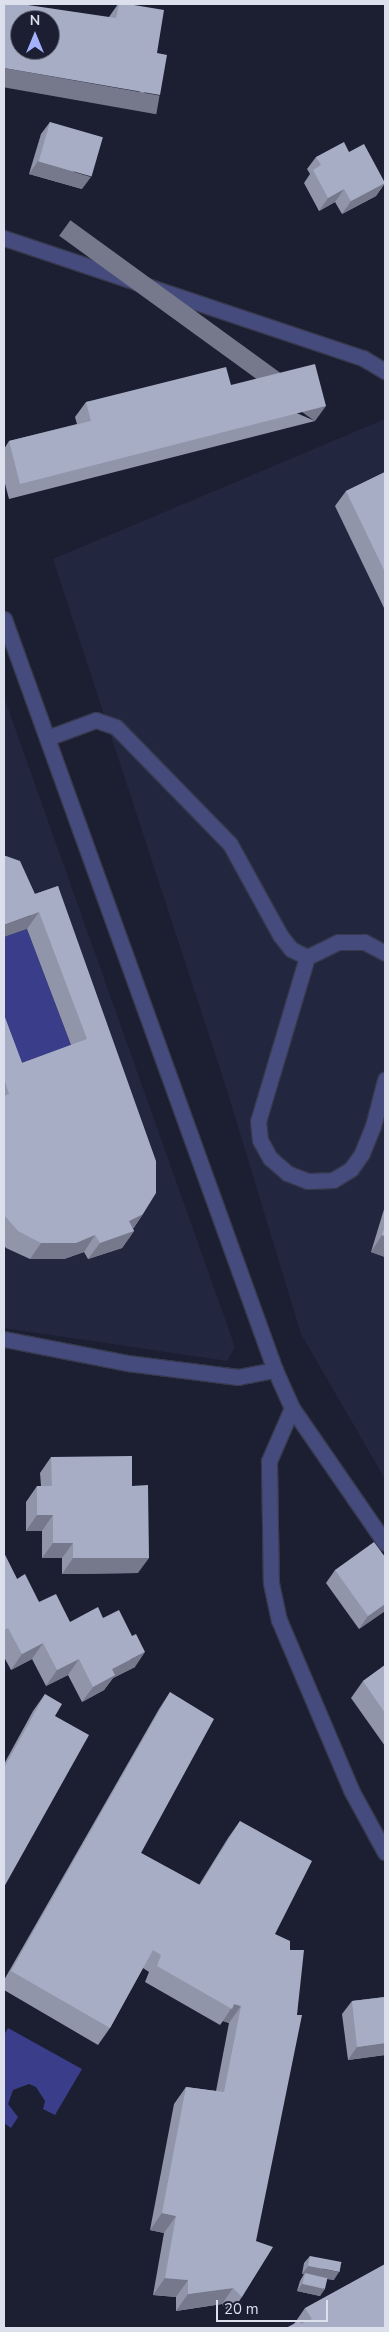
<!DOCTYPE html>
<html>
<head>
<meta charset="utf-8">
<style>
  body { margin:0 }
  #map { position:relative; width:389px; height:2332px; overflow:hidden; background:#1c1e32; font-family:"Nunito Sans",sans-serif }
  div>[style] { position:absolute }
  .built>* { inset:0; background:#23263f }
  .water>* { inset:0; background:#3a3d89 }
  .roads { filter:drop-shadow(1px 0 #37394c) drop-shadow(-1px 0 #37394c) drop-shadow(0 1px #37394c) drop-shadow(0 -1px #37394c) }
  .service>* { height:15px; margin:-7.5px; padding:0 7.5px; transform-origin:7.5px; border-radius:7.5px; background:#454b7d }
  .minor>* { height:15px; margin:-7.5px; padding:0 7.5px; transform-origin:7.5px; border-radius:7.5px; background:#454b7d }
  .wall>* { inset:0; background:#9095aa }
  .shaded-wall>* { inset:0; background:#76798b; transform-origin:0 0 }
  .building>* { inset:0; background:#a8adc6; transform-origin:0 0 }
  span { translate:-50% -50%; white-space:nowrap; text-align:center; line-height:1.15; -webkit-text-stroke:5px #1c1e32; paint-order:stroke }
  .frame { position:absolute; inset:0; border:5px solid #dcdfec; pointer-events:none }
  .north { position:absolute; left:10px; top:10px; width:50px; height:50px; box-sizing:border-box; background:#1c1e32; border:1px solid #696b7c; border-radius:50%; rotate:0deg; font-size:14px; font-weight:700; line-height:20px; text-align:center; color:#dcdfec }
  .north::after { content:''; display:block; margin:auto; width:18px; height:22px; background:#a6b1fc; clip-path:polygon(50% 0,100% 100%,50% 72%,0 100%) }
  .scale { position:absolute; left:216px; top:2300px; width:112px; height:22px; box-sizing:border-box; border:2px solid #dcdfec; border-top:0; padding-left:6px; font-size:15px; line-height:18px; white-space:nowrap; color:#dcdfec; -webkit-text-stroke:4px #1c1e32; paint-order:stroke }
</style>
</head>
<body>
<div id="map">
  <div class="built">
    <div style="clip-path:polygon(385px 419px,385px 1479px,301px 1334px,226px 1087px,53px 559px)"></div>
    <div style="clip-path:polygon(4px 697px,235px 1347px,227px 1361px,4px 1328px)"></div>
  </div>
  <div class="water">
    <div style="clip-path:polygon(27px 929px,75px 1056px,10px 1080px,4px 1063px,4px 937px)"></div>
    <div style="clip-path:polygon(8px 2028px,82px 2069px,55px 2115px,43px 2109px,45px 2101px,36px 2087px,29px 2084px,13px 2090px,8px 2104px,18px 2117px,11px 2128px,4px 2123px,4px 2035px)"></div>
  </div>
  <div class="roads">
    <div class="service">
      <div style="left:47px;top:738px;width:52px;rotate:-20.2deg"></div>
      <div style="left:96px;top:720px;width:21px;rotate:19deg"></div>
      <div style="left:116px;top:727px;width:163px;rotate:45.7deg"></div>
      <div style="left:230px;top:844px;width:104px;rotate:61.2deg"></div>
      <div style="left:280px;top:935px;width:18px;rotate:52deg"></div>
      <div style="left:291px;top:949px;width:18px;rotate:27deg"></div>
      <div style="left:385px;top:953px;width:24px;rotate:-152deg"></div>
      <div style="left:364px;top:942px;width:26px;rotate:180deg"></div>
      <div style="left:338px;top:942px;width:34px;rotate:154deg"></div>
      <div style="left:307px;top:957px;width:171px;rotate:106.6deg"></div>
      <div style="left:258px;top:1121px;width:19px;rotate:84deg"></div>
      <div style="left:260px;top:1140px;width:21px;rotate:61deg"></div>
      <div style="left:270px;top:1158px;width:23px;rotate:41deg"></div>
      <div style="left:287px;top:1173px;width:22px;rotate:21deg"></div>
      <div style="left:308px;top:1181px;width:25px;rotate:-2deg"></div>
      <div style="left:333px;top:1180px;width:21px;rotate:-31deg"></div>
      <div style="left:351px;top:1169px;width:19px;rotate:-55deg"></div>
      <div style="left:362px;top:1153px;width:29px;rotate:-68deg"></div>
      <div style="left:373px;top:1126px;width:48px;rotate:-75.4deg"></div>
    </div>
    <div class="minor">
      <div style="left:4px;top:238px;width:379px;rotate:18.5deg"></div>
      <div style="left:363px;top:358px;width:26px;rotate:31deg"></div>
      <div style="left:4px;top:619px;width:798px;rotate:70.16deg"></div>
      <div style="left:275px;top:1370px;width:42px;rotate:65.9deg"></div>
      <div style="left:292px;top:1408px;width:164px;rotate:55.4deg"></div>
      <div style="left:4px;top:1339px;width:125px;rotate:11deg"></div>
      <div style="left:127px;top:1363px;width:112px;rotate:7.2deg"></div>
      <div style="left:238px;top:1377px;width:38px;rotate:-11deg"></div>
      <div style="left:292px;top:1408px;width:58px;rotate:113.5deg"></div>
      <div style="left:269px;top:1461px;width:122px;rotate:89.1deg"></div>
      <div style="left:271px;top:1583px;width:38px;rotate:78deg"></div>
      <div style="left:279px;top:1620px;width:185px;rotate:67deg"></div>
      <div style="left:351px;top:1790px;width:71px;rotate:61.3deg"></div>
    </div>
  </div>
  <div class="wall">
    <div style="clip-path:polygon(118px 4px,128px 4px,148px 112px,109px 17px)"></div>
    <div style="clip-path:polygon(50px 122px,82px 189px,29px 174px,41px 134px)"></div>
    <div style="clip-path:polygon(349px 152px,385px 183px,376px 196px,342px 214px,335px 202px,319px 211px,304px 183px,310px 174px,307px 169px,316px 157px)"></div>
    <div style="clip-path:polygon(231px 385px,315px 421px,9px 499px,4px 480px,4px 449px,9px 441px,77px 424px,75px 417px,86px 402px)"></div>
    <div style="clip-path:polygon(385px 472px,385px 610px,335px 506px,346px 491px)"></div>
    <div style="clip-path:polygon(58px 886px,143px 1214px,133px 1229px,134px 1231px,122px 1248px,88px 1259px,84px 1252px,64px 1259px,30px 1259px,6px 1248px,4px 1245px,4px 1015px,22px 1063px,71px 1045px,27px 929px,35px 894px)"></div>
    <div style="clip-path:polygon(385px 1206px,385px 1257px,371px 1252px)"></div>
    <div style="clip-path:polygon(51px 1457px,132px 1486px,138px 1573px,62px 1574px,62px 1558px,42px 1558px,42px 1531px,26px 1531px,26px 1502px,37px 1486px,41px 1486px,40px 1473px)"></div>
    <div style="clip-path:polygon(4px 1553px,17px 1579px,39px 1602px,70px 1622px,103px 1618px,135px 1667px,113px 1678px,104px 1690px,82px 1702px,68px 1675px,46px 1686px,32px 1659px,11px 1670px,4px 1657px)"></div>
    <div style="clip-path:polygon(385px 1557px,385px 1611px,359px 1629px,326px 1583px,335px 1570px)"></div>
    <div style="clip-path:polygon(385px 1665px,385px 1746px,351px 1698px,363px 1681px)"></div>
    <div style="clip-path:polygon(170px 1692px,141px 1853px,199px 1885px,228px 1838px,240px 1821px,275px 1934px,242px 2297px,230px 2314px,222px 2304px,176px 2311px,176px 2297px,153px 2295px,164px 2233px,150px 2230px,174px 2104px,186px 2087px,216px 2091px,229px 2023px,223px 2021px,220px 2025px,145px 1982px,149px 1972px,143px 1968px,110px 2028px,98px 2045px,4px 1990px,4px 1980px,159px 1709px)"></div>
    <div style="clip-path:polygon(45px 1694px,55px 1716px,4px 1887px,4px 1764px,33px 1711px)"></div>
    <div style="clip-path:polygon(385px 1997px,385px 2055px,348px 2060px,342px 2014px,352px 2001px)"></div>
    <div style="clip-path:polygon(310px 2256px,334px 2280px,327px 2279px,320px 2296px,297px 2291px,300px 2281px,304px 2274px,302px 2274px,304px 2263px)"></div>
    <div style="clip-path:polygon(305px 2308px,385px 2328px,294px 2324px)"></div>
  </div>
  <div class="shaded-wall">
    <div style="left:4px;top:68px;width:158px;height:19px;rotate:10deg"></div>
    <div style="clip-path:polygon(38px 161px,91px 177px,82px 189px,29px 174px)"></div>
    <div style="clip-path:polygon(385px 183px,376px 196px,342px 214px,351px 201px)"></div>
    <div style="clip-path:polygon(344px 189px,335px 202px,319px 211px,328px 198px)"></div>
    <div style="left:326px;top:406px;width:19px;height:316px;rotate:126deg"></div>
    <div style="clip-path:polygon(39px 912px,27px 929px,4px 937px,4px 925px)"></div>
    <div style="clip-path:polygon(143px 1214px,131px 1231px,134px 1231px,122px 1248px,88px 1259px,100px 1243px,129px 1221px)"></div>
    <div style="clip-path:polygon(95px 1235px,84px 1252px,64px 1259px,30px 1259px,41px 1243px)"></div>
    <div style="clip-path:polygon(382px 1235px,385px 1236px,385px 1257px,371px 1252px)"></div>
    <div style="clip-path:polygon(37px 1515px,53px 1515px,42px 1531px,26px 1531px)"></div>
    <div style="clip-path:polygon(53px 1543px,73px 1543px,62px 1558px,42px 1558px)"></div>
    <div style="clip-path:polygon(73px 1558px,149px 1558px,138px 1573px,62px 1574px)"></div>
    <div style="clip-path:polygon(385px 1604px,385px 1611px,359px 1629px,368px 1616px)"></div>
    <div style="clip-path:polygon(43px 1643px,32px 1659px,11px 1670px,22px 1654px)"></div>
    <div style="clip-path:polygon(145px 1652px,135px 1667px,113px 1678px,104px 1690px,82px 1702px,93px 1687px,112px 1669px)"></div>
    <div style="clip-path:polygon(79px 1659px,68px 1675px,46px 1686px,57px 1670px)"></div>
    <div style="clip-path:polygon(234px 2004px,241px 2006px,229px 2023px,223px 2021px)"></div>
    <div style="clip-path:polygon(385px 2043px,385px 2055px,348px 2060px,357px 2047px)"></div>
    <div style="clip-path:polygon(162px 2213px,176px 2216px,164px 2233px,150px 2230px)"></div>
    <div style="clip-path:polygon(308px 2266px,339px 2272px,334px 2280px,302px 2274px)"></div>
    <div style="clip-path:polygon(165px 2278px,188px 2280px,176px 2297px,153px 2295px)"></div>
    <div style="clip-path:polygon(302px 2284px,325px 2289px,320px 2296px,297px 2291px)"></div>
    <div style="clip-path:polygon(233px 2288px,222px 2304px,176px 2311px,188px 2294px)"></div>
  </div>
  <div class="building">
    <div style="clip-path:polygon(evenodd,4px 4px,21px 4px,116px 18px,119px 4px,128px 4px,164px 10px,157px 53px,167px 55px,160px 95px,4px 68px,4px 4px,20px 20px,50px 20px,50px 50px,20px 50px,20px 20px)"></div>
    <div style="left:50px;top:122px;width:55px;height:41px;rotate:16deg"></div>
    <div style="clip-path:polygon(344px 142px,349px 152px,364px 144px,385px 183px,351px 201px,344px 189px,328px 198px,313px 170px,321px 165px,316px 157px)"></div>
    <div style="clip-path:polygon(315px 364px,326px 406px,20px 484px,9px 441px,91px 421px,86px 402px,226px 367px,231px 385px)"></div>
    <div style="clip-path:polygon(385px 472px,385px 572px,346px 491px)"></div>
    <div style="clip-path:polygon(4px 856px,6px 856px,20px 861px,35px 894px,58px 886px,156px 1161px,156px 1193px,143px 1214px,129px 1221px,134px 1231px,100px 1243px,95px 1235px,76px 1243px,41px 1243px,18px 1231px,5px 1216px,4px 1216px,4px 1096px,9px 1094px,4px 1078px,4px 1015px,22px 1063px,87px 1039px,39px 912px,4px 925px)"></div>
    <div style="clip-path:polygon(385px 1226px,385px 1236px,382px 1235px)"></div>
    <div style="clip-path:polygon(132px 1456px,132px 1486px,148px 1485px,149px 1558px,73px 1558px,73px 1543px,53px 1543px,53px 1515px,37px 1515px,37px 1486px,52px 1486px,51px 1457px)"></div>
    <div style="clip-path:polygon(374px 1542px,385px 1557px,385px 1604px,368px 1616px,335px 1570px)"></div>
    <div style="clip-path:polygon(4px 1553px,17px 1579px,25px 1574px,39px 1602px,56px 1594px,70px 1622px,98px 1607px,103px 1618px,119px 1610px,132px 1636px,136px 1634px,145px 1652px,112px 1669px,115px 1675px,93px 1687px,79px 1659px,57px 1670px,43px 1643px,22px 1654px,8px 1628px,4px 1630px)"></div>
    <div style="clip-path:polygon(385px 1665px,385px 1713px,363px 1681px)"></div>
    <div style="clip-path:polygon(170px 1692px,214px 1719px,141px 1853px,200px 1885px,240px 1821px,312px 1861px,275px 1934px,290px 1941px,290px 1950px,304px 1950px,297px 2015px,302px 2015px,256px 2241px,273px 2247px,242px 2297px,233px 2288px,188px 2294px,188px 2280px,165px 2278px,176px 2216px,162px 2213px,186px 2087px,224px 2092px,241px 2006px,234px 2004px,232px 2009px,157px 1966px,161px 1955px,153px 1950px,110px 2028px,11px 1971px)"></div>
    <div style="clip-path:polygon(45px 1694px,62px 1704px,55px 1716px,89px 1735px,4px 1887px,4px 1768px)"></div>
    <div style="clip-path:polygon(385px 1997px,385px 2043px,357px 2047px,352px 2001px)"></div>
    <div style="left:310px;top:2256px;width:32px;height:10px;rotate:11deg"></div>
    <div style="clip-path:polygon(385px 2264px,385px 2328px,286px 2328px,299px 2321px,301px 2324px,312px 2319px,305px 2308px)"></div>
    <div style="left:305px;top:2273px;width:23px;height:11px;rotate:13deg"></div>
  </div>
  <div class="frame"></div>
  <div class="north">N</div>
  <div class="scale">20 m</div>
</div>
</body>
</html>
